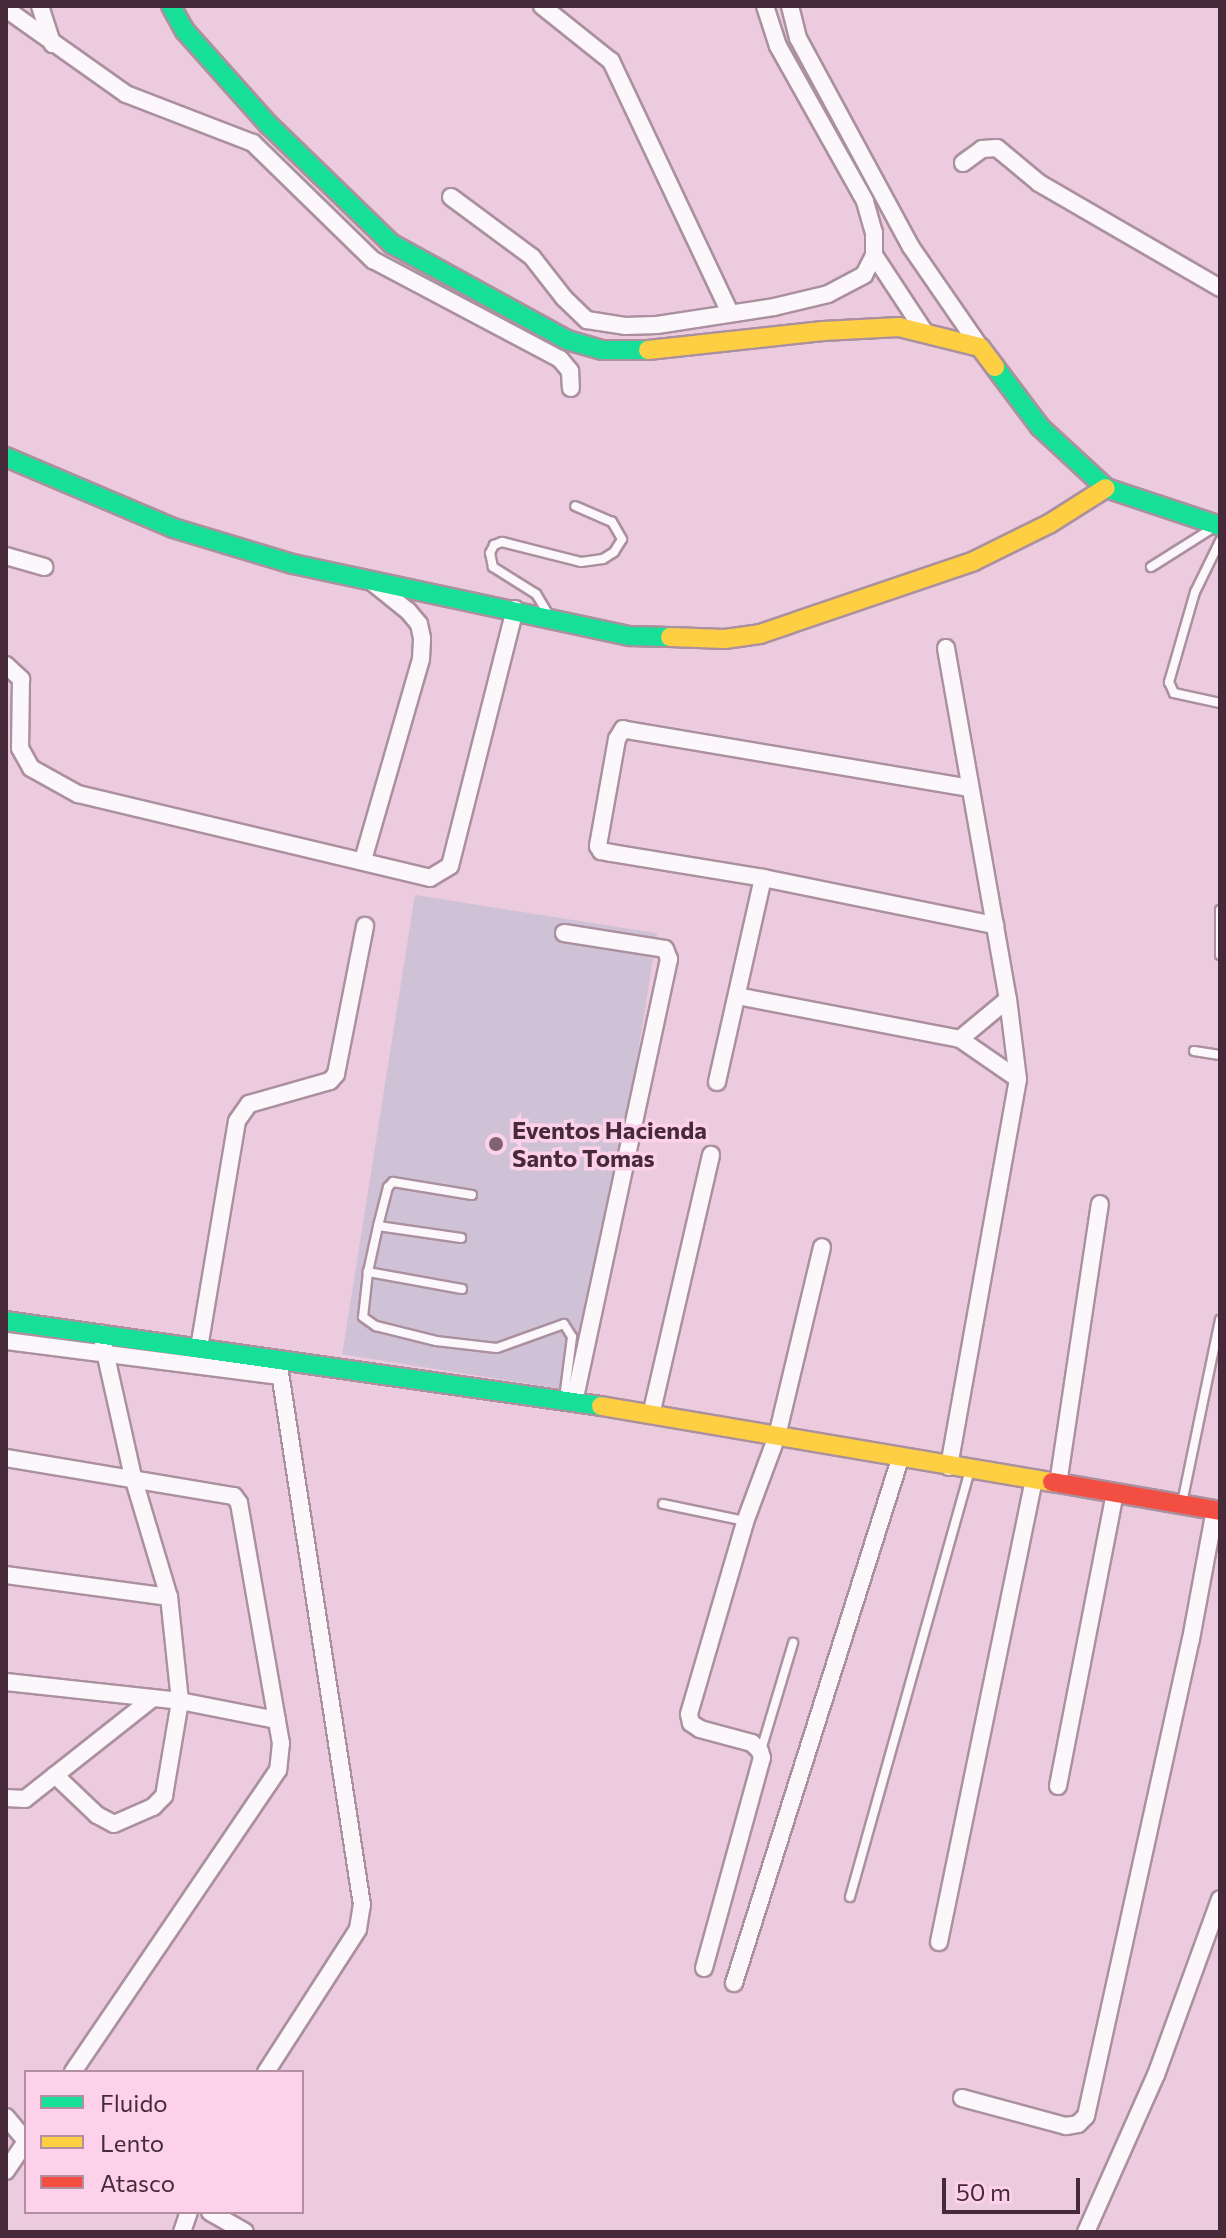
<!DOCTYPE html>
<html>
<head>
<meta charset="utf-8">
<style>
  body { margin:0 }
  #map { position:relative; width:1226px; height:2238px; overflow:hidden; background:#ebcbdd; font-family:Commissioner,sans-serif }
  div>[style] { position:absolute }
  .building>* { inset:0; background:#cfc1d6; transform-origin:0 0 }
  .roads { filter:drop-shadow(2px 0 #ab909f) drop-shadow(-2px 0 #ab909f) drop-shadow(0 2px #ab909f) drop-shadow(0 -2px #ab909f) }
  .lane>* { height:8px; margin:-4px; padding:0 4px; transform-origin:4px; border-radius:4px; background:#fcf7fa }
  .street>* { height:16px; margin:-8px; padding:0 8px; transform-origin:8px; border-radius:8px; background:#fcf7fa }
  .fast>* { height:18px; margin:-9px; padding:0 9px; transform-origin:9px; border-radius:9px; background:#16e098 }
  .slow>* { height:18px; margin:-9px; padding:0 9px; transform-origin:9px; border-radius:9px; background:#ffcf43 }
  .jam>* { height:18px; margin:-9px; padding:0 9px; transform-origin:9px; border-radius:9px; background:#f24e42 }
  .dots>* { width:22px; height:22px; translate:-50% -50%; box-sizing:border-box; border:4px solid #fdd1e9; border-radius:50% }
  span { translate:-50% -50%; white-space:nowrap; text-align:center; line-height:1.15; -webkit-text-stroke:7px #fdd1e9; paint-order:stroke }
  .poi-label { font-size:24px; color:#462a3a; font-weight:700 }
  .left { translate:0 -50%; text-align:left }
  .frame { position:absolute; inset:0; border:8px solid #462a3a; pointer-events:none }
  .legend { position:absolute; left:24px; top:2070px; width:280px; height:144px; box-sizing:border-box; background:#fdd1e9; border:2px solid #b48ea3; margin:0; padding:10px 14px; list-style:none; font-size:24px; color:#462a3a }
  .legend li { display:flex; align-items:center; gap:16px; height:40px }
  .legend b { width:40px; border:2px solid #b48ea3 }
  .scale { position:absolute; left:942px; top:2178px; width:138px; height:36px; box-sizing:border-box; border:4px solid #462a3a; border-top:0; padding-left:10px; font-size:24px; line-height:28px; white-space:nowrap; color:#462a3a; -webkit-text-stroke:6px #fdd1e9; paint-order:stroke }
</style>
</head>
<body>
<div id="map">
  <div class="building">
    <div style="left:415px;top:895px;width:245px;height:465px;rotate:9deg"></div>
  </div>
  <div class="roads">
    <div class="lane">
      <div style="left:1220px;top:541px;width:57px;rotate:116.1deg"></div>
      <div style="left:1195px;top:592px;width:94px;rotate:106.1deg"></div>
      <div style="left:1169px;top:682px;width:12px;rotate:66deg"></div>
      <div style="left:1174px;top:693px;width:47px;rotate:12.3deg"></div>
      <div style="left:1151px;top:567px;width:71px;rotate:-32.3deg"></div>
      <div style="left:550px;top:617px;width:27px;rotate:-121deg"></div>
      <div style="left:536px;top:594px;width:51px;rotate:-147.9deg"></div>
      <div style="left:493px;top:567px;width:14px;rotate:-102deg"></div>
      <div style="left:490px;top:553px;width:9px;rotate:-63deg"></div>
      <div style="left:494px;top:545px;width:9px;rotate:-21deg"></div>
      <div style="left:502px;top:542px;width:81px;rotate:14.2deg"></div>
      <div style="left:581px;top:562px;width:22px;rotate:-8deg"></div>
      <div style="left:603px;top:559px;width:13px;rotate:-32deg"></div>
      <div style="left:614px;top:552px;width:15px;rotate:-58deg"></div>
      <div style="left:622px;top:539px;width:20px;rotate:-120deg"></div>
      <div style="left:612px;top:522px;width:40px;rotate:-156.6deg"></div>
      <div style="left:1220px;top:910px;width:45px;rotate:90deg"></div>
      <div style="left:1194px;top:1051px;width:26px;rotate:9deg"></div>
      <div style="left:378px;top:1226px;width:40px;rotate:-75.6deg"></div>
      <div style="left:388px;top:1187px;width:7px;rotate:-45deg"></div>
      <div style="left:393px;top:1182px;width:80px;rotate:9.3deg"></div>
      <div style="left:368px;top:1272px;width:47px;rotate:-77.7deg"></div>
      <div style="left:378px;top:1226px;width:84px;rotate:8.2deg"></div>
      <div style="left:462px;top:1289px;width:96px;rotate:-169.7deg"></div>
      <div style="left:368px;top:1272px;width:45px;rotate:96.3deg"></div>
      <div style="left:363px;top:1317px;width:16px;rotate:35deg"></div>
      <div style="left:376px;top:1326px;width:62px;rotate:14deg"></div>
      <div style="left:436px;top:1341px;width:61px;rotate:6.5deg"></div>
      <div style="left:497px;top:1348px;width:71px;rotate:-19.7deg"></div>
      <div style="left:564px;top:1324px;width:15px;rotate:58deg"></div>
      <div style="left:572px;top:1337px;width:63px;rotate:97.4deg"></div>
      <div style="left:1182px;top:1503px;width:187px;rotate:-78.3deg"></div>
      <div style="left:663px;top:1504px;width:84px;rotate:11.7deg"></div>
      <div style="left:761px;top:1750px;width:112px;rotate:-73.3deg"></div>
      <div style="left:850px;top:1897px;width:443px;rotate:-74.3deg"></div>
    </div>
    <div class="street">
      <div style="left:40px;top:6px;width:40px;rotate:72deg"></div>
      <div style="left:542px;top:6px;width:88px;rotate:38.6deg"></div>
      <div style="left:611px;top:61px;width:276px;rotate:64.7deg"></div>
      <div style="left:790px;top:6px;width:33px;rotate:76deg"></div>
      <div style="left:798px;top:38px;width:238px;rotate:61.6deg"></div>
      <div style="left:911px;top:247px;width:121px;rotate:55.4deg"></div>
      <div style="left:6px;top:9px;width:147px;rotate:35.3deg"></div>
      <div style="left:126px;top:94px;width:136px;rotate:21.1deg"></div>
      <div style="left:253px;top:143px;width:168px;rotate:44.3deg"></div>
      <div style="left:373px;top:260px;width:212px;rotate:27.9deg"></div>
      <div style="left:560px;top:359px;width:16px;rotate:50deg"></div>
      <div style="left:570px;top:371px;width:17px;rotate:87deg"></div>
      <div style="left:963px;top:163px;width:24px;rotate:-36deg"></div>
      <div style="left:982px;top:149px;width:15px;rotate:-4deg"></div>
      <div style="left:997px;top:148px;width:55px;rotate:39.8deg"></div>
      <div style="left:1039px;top:183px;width:209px;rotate:30.1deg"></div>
      <div style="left:451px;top:197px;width:101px;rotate:36.5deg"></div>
      <div style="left:532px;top:257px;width:52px;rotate:52deg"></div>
      <div style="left:564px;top:298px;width:32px;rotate:44deg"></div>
      <div style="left:587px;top:320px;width:38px;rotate:9deg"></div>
      <div style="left:625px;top:326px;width:32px;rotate:-2deg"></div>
      <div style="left:657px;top:325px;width:118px;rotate:-8.7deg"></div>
      <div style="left:774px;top:307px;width:56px;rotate:-13.5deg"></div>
      <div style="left:828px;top:294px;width:41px;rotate:-27.8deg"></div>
      <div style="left:864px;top:275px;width:22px;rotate:-63deg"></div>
      <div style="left:874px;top:255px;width:22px;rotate:-90deg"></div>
      <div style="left:874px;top:233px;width:33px;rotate:-106deg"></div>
      <div style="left:865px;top:201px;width:178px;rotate:-119.3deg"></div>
      <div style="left:778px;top:46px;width:42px;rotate:-108deg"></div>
      <div style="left:874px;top:255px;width:95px;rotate:56.6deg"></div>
      <div style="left:6px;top:556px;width:40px;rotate:16deg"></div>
      <div style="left:946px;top:648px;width:356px;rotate:80deg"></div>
      <div style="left:1008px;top:999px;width:81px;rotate:82.9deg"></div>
      <div style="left:1018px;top:1079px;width:394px;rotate:100.1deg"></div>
      <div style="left:6px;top:665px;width:21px;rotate:43deg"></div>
      <div style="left:21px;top:679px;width:69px;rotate:90.8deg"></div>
      <div style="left:20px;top:748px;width:23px;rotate:61deg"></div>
      <div style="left:31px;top:768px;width:54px;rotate:29deg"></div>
      <div style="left:78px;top:794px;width:362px;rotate:13.4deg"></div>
      <div style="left:430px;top:878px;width:23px;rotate:-31deg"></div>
      <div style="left:450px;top:866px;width:265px;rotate:-75.8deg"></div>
      <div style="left:970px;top:788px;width:352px;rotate:-170.4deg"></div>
      <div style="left:623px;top:729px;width:12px;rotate:121deg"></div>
      <div style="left:617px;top:739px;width:109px;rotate:100.1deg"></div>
      <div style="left:598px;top:846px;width:6px;rotate:59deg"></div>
      <div style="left:601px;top:851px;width:10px;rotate:11deg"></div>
      <div style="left:611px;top:853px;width:154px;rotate:9.3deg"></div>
      <div style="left:763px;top:878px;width:237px;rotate:11.5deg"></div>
      <div style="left:363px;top:860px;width:209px;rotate:-73.9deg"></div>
      <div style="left:421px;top:659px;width:21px;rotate:-87deg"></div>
      <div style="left:422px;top:638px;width:14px;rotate:-102deg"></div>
      <div style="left:419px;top:624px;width:17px;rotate:-130deg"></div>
      <div style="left:408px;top:611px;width:45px;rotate:-141.3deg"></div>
      <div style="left:564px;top:933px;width:102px;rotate:9deg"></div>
      <div style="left:665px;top:949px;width:11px;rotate:68deg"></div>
      <div style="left:669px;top:959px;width:452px;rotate:102.1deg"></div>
      <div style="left:737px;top:996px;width:227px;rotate:10.9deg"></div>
      <div style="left:960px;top:1039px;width:70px;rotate:34.6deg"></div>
      <div style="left:960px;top:1039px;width:62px;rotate:-39.8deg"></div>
      <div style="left:717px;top:1082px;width:209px;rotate:-77.3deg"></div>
      <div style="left:6px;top:1341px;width:276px;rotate:7.3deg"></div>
      <div style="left:199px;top:1348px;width:230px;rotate:-80.5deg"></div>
      <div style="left:237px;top:1121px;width:21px;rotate:-55deg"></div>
      <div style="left:249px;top:1104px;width:84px;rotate:-15.9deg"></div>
      <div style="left:330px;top:1081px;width:9px;rotate:-49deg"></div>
      <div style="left:336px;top:1074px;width:151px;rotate:-78.9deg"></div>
      <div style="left:651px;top:1415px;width:267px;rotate:-77deg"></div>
      <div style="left:6px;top:1458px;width:231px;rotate:9.5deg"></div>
      <div style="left:234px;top:1496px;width:9px;rotate:54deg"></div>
      <div style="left:239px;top:1503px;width:244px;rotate:80.1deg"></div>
      <div style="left:281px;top:1743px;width:27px;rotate:96deg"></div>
      <div style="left:278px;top:1770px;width:365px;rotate:124.2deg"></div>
      <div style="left:1058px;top:1484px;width:283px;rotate:-81.5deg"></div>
      <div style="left:6px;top:1575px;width:164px;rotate:7.7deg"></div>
      <div style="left:169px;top:1597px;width:125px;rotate:-106.7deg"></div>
      <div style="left:133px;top:1477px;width:147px;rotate:-102.6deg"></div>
      <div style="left:6px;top:1682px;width:175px;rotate:6.2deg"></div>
      <div style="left:180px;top:1701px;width:99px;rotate:11.1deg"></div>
      <div style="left:55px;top:1775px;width:58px;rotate:43.6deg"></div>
      <div style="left:97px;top:1815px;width:19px;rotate:28deg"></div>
      <div style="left:114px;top:1824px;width:43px;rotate:-23.6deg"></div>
      <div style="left:153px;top:1807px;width:16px;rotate:-45deg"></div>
      <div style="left:164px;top:1796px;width:96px;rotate:-80.4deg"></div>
      <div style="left:180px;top:1701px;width:105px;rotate:-96deg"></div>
      <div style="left:1058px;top:1786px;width:298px;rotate:-79deg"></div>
      <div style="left:6px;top:1798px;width:19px;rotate:3deg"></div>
      <div style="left:25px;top:1799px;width:163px;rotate:-38.3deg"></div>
      <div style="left:939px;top:1942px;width:471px;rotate:-78.4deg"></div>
      <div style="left:704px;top:1968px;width:218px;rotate:-74.6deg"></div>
      <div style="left:762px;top:1758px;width:7px;rotate:-106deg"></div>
      <div style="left:760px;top:1751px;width:11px;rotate:-135deg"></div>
      <div style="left:752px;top:1743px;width:54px;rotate:-164.9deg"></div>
      <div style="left:700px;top:1729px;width:11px;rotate:-146deg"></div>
      <div style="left:691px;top:1723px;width:9px;rotate:-103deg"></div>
      <div style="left:689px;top:1714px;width:200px;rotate:-73.7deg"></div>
      <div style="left:745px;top:1522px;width:92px;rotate:-69.6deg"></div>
      <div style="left:777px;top:1436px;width:194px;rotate:-76.6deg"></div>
      <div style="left:734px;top:1983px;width:550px;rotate:-72.42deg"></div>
      <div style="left:266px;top:2072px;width:170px;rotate:-57.2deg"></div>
      <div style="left:358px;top:1929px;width:24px;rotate:-81deg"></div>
      <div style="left:362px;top:1905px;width:551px;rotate:-98.76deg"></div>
      <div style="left:962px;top:2098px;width:108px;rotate:15.1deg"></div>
      <div style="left:1066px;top:2126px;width:12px;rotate:-9deg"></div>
      <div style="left:1078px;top:2124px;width:11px;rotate:-45deg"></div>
      <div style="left:1086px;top:2116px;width:488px;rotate:-77.6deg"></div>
      <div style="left:1191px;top:1639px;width:131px;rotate:-79.5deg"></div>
      <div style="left:6px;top:2117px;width:31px;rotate:50deg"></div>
      <div style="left:6px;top:2171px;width:36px;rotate:-56deg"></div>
      <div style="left:210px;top:2212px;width:40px;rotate:29.7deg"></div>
      <div style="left:182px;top:2232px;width:21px;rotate:-71deg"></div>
      <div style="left:1086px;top:2232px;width:172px;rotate:-66deg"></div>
      <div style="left:1156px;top:2075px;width:187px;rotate:-70deg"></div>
    </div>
    <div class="fast">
      <div style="left:171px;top:6px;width:29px;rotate:61deg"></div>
      <div style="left:185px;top:31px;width:125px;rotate:48.3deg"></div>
      <div style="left:268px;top:124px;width:173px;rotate:44.1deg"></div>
      <div style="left:392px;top:244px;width:200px;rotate:28.7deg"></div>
      <div style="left:567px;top:340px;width:36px;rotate:16deg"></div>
      <div style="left:602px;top:350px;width:46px"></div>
      <div style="left:995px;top:367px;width:75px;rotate:53.1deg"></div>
      <div style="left:1040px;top:427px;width:90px;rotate:42.7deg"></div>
      <div style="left:1106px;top:488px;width:120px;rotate:18.4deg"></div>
      <div style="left:6px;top:457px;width:181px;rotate:23deg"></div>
      <div style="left:173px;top:528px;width:125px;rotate:16.7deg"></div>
      <div style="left:293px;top:564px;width:345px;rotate:12.1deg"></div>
      <div style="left:630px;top:636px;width:40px;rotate:1.4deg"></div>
      <div style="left:6px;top:1321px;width:601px;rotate:8.13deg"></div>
    </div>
    <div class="slow">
      <div style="left:648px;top:350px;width:176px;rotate:-6.2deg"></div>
      <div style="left:823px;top:331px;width:76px;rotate:-3deg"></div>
      <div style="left:899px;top:327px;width:83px;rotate:13.9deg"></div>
      <div style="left:980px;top:347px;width:25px;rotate:53deg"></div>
      <div style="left:670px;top:637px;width:55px;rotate:2.1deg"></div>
      <div style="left:725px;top:639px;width:35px;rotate:-8deg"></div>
      <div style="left:760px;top:634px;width:226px;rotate:-18.8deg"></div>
      <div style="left:974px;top:561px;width:84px;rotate:-26.3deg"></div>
      <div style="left:1049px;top:524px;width:67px;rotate:-32.3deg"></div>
      <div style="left:601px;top:1406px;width:457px;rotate:9.6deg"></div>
    </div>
    <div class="jam">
      <div style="left:1052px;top:1482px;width:170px;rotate:9.8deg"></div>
    </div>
  </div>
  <div class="dots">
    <div style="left:496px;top:1144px;background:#806273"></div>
  </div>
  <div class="poi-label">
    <span class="left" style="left:512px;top:1144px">Eventos Hacienda<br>Santo Tomas</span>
  </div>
  <div class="frame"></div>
  <ul class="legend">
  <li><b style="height:10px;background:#16e098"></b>Fluido</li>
  <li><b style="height:10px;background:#ffcf43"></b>Lento</li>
  <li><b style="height:10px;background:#f24e42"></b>Atasco</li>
  </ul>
  <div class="scale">50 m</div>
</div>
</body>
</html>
